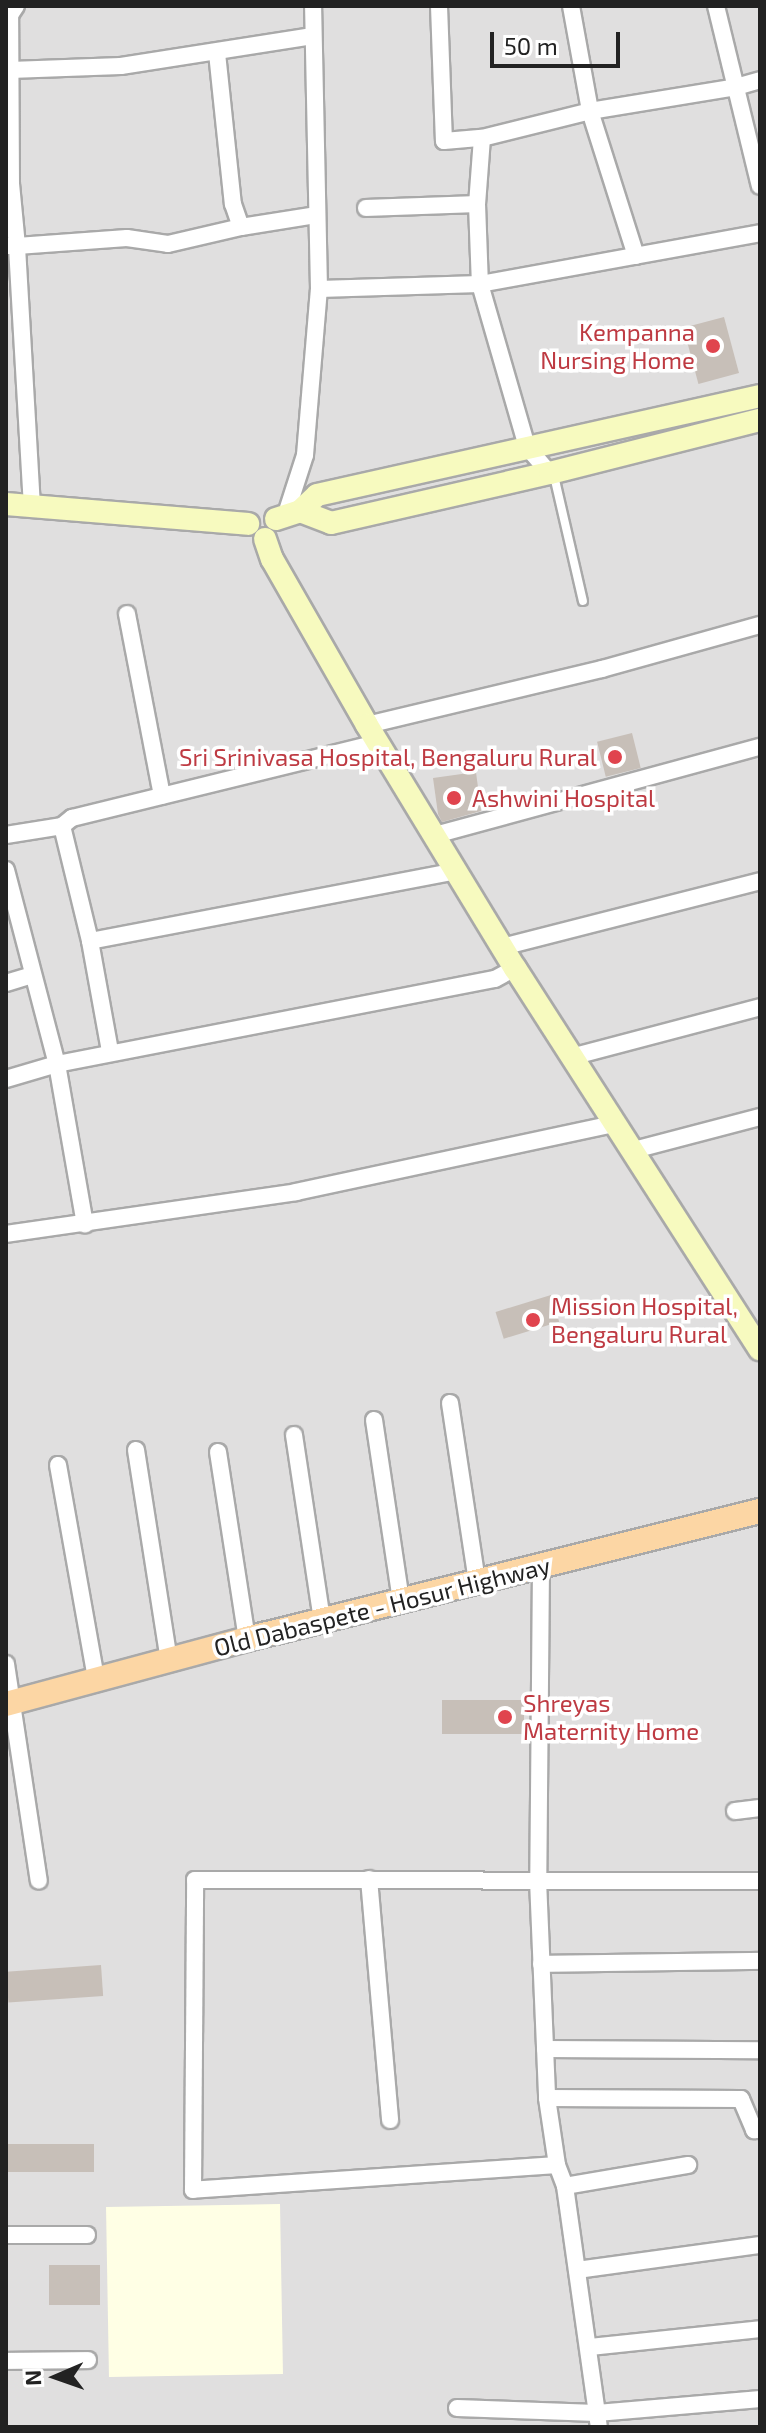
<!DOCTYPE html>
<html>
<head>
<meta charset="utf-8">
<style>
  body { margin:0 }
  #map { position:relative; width:766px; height:2433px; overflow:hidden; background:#f2efe9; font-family:"Exo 2",sans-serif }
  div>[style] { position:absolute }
  .residential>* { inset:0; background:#e0dfdf; transform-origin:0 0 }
  .education>* { inset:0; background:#ffffe5; transform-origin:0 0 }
  .building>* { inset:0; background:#c7bfb8; transform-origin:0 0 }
  .roads { filter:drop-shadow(2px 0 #a9a9a9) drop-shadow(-2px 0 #a9a9a9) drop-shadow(0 2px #a9a9a9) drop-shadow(0 -2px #a9a9a9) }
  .lane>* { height:8px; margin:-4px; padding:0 4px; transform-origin:4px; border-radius:4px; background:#fff }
  .street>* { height:16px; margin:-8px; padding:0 8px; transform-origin:8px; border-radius:8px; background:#fff }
  .secondary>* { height:22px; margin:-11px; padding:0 11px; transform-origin:11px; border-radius:11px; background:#f7fabf }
  .primary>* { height:24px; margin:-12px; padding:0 12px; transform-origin:12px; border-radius:12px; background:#fcd6a4 }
  .dots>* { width:22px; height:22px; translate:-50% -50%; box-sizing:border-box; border:4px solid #fff; border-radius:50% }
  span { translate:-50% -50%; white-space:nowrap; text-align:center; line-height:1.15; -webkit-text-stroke:7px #fff; paint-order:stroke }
  .health-label { font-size:24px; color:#be3a42 }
  .right { translate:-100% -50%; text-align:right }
  .left { translate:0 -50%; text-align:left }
  .street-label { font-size:24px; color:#222 }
  .frame { position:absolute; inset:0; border:8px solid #222; pointer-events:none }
  .north { position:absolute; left:16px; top:2337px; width:80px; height:80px; -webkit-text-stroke:6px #fff; paint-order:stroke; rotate:268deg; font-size:22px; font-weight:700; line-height:32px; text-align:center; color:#222 }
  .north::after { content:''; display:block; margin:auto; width:28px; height:36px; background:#222; clip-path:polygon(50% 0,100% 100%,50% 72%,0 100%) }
  .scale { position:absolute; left:490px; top:32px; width:130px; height:36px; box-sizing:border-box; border:4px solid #222; border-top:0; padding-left:10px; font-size:24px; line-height:28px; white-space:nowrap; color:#222; -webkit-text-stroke:6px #fff; paint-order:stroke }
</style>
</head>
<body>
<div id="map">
  <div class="residential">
    <div style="left:6px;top:6px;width:754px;height:2421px"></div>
  </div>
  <div class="education">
    <div style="left:280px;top:2204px;width:170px;height:174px;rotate:89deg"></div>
  </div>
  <div class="building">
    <div style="left:724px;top:317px;width:58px;height:42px;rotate:75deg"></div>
    <div style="left:632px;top:733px;width:36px;height:36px;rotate:76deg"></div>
    <div style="clip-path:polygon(476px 772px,481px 811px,442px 822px,438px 814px,433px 778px)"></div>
    <div style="left:551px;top:1295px;width:28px;height:58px;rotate:73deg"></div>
    <div style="left:524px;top:1700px;width:34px;height:82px;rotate:90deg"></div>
    <div style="left:101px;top:1965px;width:31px;height:95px;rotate:86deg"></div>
    <div style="left:94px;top:2144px;width:28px;height:88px;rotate:90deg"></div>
    <div style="left:100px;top:2265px;width:40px;height:51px;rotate:90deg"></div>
  </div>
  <div class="roads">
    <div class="lane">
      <div style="left:551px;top:474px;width:7px;rotate:56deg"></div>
      <div style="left:555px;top:480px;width:124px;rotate:77deg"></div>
    </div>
    <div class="street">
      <div style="left:439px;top:6px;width:135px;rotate:87.9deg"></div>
      <div style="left:444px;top:141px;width:38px;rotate:-5deg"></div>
      <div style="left:482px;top:138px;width:111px;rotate:-14deg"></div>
      <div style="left:590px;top:111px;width:148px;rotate:-9.3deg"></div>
      <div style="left:736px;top:87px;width:25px;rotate:-16deg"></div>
      <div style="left:571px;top:6px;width:107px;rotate:79.7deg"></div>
      <div style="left:590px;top:111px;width:152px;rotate:72.4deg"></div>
      <div style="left:716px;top:6px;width:185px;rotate:76.3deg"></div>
      <div style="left:217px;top:53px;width:152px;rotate:84deg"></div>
      <div style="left:233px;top:204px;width:24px;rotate:71deg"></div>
      <div style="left:10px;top:70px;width:111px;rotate:-2.1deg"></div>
      <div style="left:121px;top:66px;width:194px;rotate:-8.9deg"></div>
      <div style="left:482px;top:138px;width:66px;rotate:94.3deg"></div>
      <div style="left:477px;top:204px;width:80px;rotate:87.9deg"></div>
      <div style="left:480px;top:284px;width:285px;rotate:-10.3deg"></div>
      <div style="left:366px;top:208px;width:111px;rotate:-2.1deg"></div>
      <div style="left:8px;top:246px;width:9px"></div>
      <div style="left:17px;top:246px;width:62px;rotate:-95.5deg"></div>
      <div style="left:11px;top:184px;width:169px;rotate:-90.3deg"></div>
      <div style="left:10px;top:15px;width:11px;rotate:-56deg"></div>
      <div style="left:319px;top:289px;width:161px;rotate:-1.8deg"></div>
      <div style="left:480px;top:284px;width:170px;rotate:73.9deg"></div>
      <div style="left:527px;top:447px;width:35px;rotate:49deg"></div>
      <div style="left:32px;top:507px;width:261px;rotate:-93.3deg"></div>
      <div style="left:17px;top:246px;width:110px;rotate:-4.2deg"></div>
      <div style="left:127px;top:238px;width:41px;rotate:8.3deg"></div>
      <div style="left:168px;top:244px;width:75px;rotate:-13.1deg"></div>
      <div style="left:241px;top:227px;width:77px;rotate:-9deg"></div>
      <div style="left:286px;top:514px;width:62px;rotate:-72.1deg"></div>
      <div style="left:305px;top:455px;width:167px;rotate:-85.2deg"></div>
      <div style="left:319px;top:289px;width:283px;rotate:-91.2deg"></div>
      <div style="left:127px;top:614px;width:185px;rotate:79.1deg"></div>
      <div style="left:367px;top:725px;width:242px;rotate:-13.4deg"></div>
      <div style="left:602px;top:669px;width:164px;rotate:-15.6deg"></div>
      <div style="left:62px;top:826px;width:118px;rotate:76.3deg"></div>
      <div style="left:90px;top:941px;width:112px;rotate:79.7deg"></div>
      <div style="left:6px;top:835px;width:57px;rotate:-9.1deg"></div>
      <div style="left:62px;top:826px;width:13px;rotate:-39deg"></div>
      <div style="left:72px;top:818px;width:315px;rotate:-13.8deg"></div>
      <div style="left:435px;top:835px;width:337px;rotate:-15.2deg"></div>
      <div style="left:6px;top:870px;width:201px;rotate:75.3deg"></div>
      <div style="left:57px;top:1064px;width:446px;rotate:-11deg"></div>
      <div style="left:495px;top:979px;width:23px;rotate:-29deg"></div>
      <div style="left:90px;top:941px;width:374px;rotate:-10.8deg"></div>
      <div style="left:502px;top:947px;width:266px;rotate:-14.3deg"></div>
      <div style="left:6px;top:983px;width:28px;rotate:-17deg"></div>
      <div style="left:575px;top:1056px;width:191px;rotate:-14.8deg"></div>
      <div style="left:6px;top:1079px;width:53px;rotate:-16.4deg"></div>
      <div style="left:57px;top:1064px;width:163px;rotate:80.1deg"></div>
      <div style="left:634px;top:1150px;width:130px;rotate:-14.7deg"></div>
      <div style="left:6px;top:1234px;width:293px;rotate:-8.2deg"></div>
      <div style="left:296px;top:1192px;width:328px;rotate:-12.1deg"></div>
      <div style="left:450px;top:1403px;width:181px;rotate:81.4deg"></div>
      <div style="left:374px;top:1420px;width:183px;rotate:81.5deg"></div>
      <div style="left:294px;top:1435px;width:188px;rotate:81.4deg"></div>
      <div style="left:136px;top:1450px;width:213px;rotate:81.1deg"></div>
      <div style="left:218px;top:1452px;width:189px;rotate:81.2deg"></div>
      <div style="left:58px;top:1465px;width:217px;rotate:79.9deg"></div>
      <div style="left:541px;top:1566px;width:314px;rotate:90.5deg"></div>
      <div style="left:538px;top:1880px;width:218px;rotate:87.6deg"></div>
      <div style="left:547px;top:2098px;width:68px;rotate:81.5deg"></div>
      <div style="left:557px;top:2165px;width:22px;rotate:69deg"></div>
      <div style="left:565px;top:2186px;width:243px;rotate:82deg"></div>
      <div style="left:6px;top:1664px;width:219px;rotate:81.4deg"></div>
      <div style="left:735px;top:1811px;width:25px;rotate:-7deg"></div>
      <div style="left:369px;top:1879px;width:242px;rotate:85deg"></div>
      <div style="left:541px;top:1964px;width:219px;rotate:-0.8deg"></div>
      <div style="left:545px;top:2049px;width:215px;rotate:0.3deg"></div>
      <div style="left:547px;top:2098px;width:194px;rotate:0.3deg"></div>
      <div style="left:741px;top:2099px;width:34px;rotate:67deg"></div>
      <div style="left:754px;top:2130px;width:6px"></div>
      <div style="left:557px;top:2165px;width:365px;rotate:176.1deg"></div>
      <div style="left:193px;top:2190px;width:310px;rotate:-89.6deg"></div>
      <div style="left:195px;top:1880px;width:565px;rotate:0.1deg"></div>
      <div style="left:565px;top:2186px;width:125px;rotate:-9.7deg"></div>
      <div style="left:6px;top:2235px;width:81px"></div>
      <div style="left:577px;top:2270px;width:185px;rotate:-7.8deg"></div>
      <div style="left:590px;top:2347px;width:171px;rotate:-6deg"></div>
      <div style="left:6px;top:2361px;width:82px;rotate:-0.7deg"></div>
      <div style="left:457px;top:2408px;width:140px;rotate:2deg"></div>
      <div style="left:597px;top:2413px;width:164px;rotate:-4.9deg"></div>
    </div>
    <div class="secondary">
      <div style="left:6px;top:504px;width:243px;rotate:4.7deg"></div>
      <div style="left:300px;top:511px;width:33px;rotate:21deg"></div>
      <div style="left:331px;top:523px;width:225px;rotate:-12.9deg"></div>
      <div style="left:550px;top:473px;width:217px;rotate:-14.2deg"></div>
      <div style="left:276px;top:519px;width:25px;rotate:-18deg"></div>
      <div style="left:300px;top:511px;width:23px;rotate:-43deg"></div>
      <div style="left:317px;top:495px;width:454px;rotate:-12.6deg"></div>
      <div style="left:265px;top:539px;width:21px;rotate:71deg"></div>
      <div style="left:272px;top:559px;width:191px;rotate:60.2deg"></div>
      <div style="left:367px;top:725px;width:285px;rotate:58.7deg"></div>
      <div style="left:515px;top:968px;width:453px;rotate:57.3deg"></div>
    </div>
    <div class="primary">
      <div style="left:6px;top:1704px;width:250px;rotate:-15.1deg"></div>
      <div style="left:247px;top:1639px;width:529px;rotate:-14.01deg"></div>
    </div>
  </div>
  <div class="dots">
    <div style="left:713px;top:346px;background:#e0444e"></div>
    <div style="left:615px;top:757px;background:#e0444e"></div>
    <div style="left:454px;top:798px;background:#e0444e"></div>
    <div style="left:533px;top:1320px;background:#e0444e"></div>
    <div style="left:505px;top:1717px;background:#e0444e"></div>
  </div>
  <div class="health-label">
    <span class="right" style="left:695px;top:346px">Kempanna<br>Nursing Home</span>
    <span class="right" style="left:597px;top:757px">Sri Srinivasa Hospital, Bengaluru Rural</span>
    <span class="left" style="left:472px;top:798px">Ashwini Hospital</span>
    <span class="left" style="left:551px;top:1320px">Mission Hospital,<br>Bengaluru Rural</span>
    <span class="left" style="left:523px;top:1717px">Shreyas<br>Maternity Home</span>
  </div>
  <div class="street-label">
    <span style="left:382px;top:1606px;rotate:-14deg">Old Dabaspete - Hosur Highway</span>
  </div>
  <div class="frame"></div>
  <div class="north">N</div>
  <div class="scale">50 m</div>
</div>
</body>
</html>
